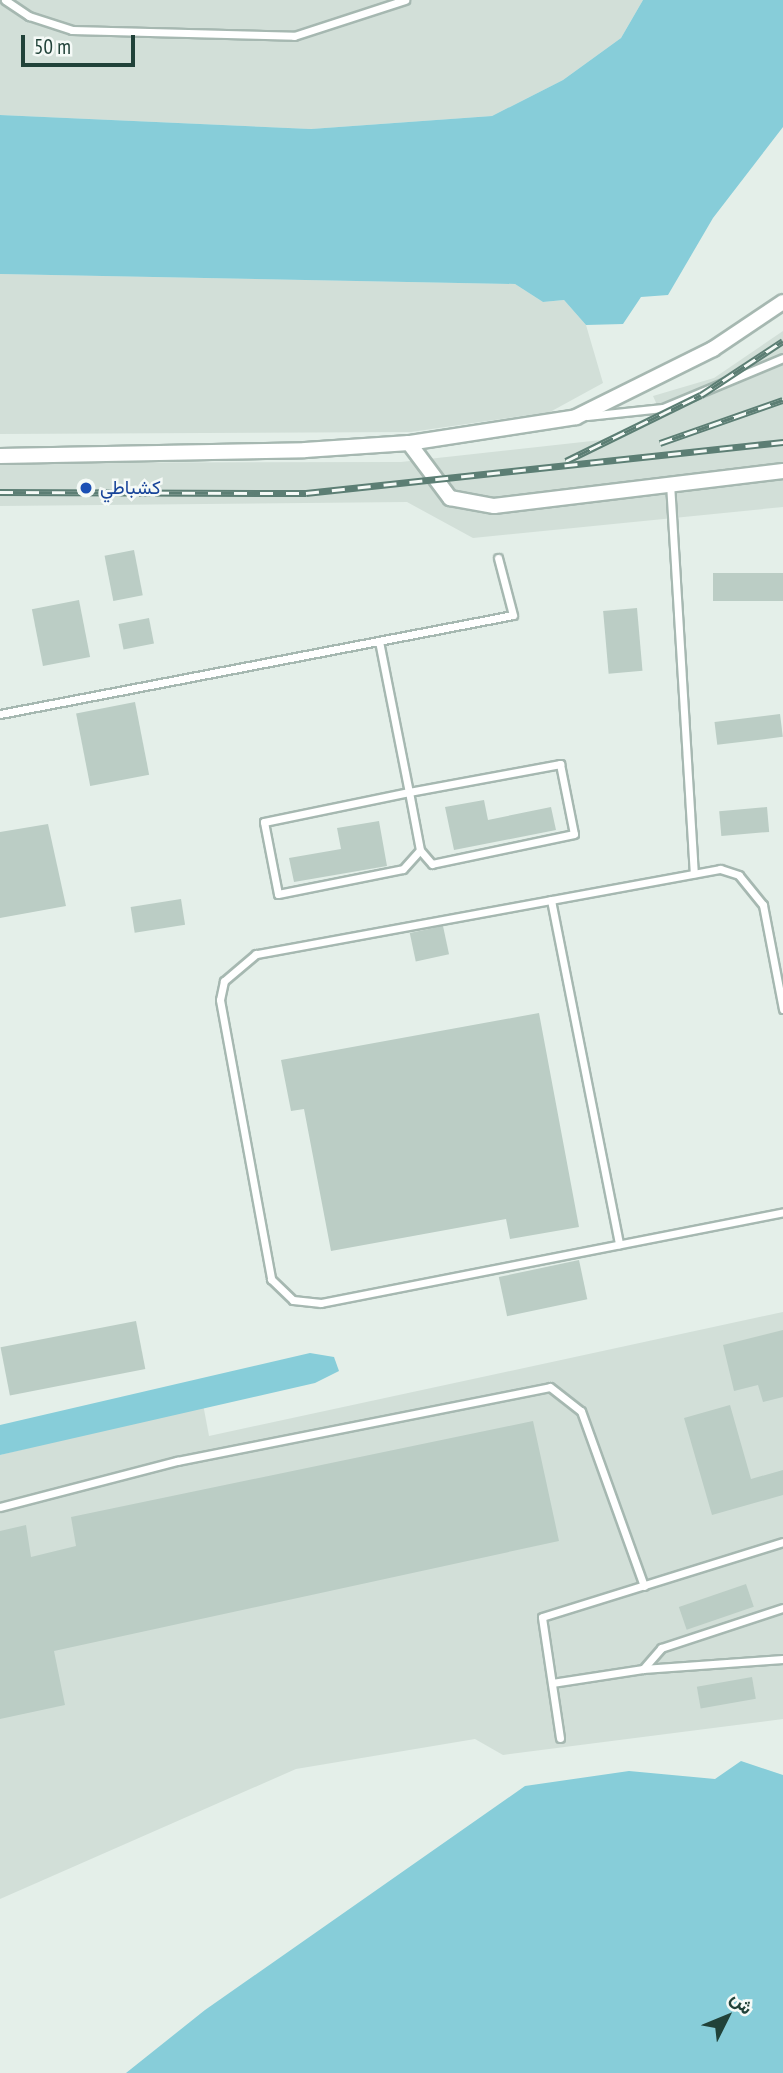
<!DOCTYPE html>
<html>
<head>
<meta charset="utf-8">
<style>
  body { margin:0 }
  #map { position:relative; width:783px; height:2073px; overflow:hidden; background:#e4efe9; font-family:"PT Sans Narrow",Vazirmatn,sans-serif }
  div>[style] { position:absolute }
  .built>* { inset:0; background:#d2dfd8 }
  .water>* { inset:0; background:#87cdd9 }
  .building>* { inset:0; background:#bbcdc5; transform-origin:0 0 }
  .roads { filter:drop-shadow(2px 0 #a6b8b1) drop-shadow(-2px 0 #a6b8b1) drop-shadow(0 2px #a6b8b1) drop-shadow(0 -2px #a6b8b1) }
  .service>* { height:7px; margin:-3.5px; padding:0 3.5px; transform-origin:3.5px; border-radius:3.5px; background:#fff }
  .minor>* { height:14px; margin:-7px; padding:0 7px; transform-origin:7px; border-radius:7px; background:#fff }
  .rail>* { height:7px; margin-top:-3.5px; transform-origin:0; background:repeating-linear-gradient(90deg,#f5faf7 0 13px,#5c7e74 0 26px); box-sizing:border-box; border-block:2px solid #5c7e74 }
  .dots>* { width:19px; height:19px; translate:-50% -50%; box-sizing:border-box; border:4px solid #f5faf7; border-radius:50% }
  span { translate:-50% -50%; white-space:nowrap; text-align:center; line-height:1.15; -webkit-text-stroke:5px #f5faf7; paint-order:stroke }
  .transit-label { font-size:19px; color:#164399 }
  .left { translate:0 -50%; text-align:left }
  .north { position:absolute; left:692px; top:1982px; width:70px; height:70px; -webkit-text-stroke:5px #f5faf7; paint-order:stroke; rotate:47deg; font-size:19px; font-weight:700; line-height:28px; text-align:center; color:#214239 }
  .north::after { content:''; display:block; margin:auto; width:24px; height:32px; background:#214239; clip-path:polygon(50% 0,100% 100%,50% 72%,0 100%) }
  .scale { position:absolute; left:21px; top:35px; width:114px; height:32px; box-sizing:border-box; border:4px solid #214239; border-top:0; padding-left:9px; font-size:21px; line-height:24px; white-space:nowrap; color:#214239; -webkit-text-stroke:5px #f5faf7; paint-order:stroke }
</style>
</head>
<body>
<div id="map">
  <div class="built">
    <div style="clip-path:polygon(0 0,643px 0,621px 38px,563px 80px,492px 116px,311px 129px,0 115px)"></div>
    <div style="clip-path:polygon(0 274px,515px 284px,543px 302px,564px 300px,586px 325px,603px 383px,550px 412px,411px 432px,0 434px)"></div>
    <div style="clip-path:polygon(783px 331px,783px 507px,473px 538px,407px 502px,0 506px,0 463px,401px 462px,601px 440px,662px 416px,653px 396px,714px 378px)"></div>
    <div style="clip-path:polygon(783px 1312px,783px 1719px,503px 1755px,475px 1739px,296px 1769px,0 1899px,0 1455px,203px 1404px,209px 1436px)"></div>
  </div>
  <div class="water">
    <div style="clip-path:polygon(643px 0,783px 0,783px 127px,713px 218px,668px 295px,641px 297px,623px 324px,586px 325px,564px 300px,543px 302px,515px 284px,0 274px,0 115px,311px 129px,492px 116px,563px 80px,621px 38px)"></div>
    <div style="clip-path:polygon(310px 1353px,334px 1357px,339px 1371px,315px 1383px,0 1455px,0 1425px)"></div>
    <div style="clip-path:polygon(741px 1761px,783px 1775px,783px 2073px,126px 2073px,205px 2010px,525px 1786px,629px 1771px,715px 1779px)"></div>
  </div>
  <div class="building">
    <div style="left:134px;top:550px;width:46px;height:30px;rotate:79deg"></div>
    <div style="left:783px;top:573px;width:28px;height:70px;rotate:90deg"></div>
    <div style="left:79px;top:600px;width:58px;height:48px;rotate:79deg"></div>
    <div style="left:637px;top:608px;width:63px;height:34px;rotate:85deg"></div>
    <div style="left:149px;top:618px;width:26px;height:31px;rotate:79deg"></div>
    <div style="left:135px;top:702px;width:74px;height:60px;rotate:79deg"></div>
    <div style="left:780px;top:714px;width:23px;height:66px;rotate:83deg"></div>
    <div style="clip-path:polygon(484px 800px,488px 820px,551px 807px,556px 830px,454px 850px,445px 807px)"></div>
    <div style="left:767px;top:807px;width:25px;height:48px;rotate:85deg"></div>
    <div style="clip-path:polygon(379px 821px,387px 866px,294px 882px,289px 858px,341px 849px,337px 828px)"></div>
    <div style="clip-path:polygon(48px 824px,66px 906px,0 918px,0 832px)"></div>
    <div style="left:181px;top:899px;width:26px;height:51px;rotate:81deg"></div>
    <div style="left:443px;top:926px;width:29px;height:34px;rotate:78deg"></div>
    <div style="clip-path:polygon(539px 1013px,579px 1227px,510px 1239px,506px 1219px,331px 1251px,304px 1109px,291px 1111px,281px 1060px)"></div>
    <div style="left:579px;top:1260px;width:40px;height:82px;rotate:78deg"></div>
    <div style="left:136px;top:1321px;width:49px;height:138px;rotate:79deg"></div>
    <div style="clip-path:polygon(783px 1330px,783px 1397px,763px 1402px,758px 1385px,734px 1391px,723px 1345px)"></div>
    <div style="clip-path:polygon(730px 1405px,751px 1479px,783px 1470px,783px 1495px,712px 1515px,684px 1418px)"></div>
    <div style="clip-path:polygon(533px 1421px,559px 1541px,54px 1651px,65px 1705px,0 1719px,0 1531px,26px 1525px,31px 1557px,76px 1546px,71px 1517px)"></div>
    <div style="left:746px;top:1584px;width:24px;height:71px;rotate:71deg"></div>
    <div style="left:752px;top:1677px;width:22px;height:56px;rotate:80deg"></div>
  </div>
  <div class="roads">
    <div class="service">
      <div style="left:5px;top:0;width:29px;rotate:34deg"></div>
      <div style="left:29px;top:16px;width:45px;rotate:18deg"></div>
      <div style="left:72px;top:30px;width:222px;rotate:1.5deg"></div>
      <div style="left:294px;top:36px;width:117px;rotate:-18deg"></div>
      <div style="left:587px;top:416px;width:76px;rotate:-6deg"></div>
      <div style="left:663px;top:408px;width:130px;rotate:-22.6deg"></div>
      <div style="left:670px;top:483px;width:391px;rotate:86.5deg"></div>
      <div style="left:379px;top:641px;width:154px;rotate:78.8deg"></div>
      <div style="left:409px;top:792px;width:148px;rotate:168.3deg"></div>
      <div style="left:264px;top:822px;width:73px;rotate:79deg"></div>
      <div style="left:278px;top:894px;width:127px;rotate:-11.3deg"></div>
      <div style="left:403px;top:869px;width:25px;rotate:-48deg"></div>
      <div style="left:0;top:714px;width:522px;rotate:-10.92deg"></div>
      <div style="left:513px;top:615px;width:59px;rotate:-104.7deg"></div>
      <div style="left:560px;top:764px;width:71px;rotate:78.7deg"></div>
      <div style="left:574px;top:834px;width:145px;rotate:168.1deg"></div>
      <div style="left:432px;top:864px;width:18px;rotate:-131deg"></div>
      <div style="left:420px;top:850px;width:59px;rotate:-100.7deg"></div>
      <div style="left:409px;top:792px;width:154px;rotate:-10.5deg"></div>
      <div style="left:551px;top:900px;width:351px;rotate:78.8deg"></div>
      <div style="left:783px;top:1009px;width:106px;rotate:-100.9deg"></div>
      <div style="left:763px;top:905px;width:38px;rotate:-129deg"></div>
      <div style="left:739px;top:875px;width:20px;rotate:-162deg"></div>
      <div style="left:720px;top:869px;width:472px;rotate:169.6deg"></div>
      <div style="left:256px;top:954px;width:42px;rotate:139.8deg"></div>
      <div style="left:224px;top:981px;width:19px;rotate:102deg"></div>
      <div style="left:220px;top:1000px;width:284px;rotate:79.6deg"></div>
      <div style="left:271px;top:1279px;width:30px;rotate:44deg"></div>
      <div style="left:293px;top:1300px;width:28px;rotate:6deg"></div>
      <div style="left:321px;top:1303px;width:471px;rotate:-11.1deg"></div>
      <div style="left:0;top:1507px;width:183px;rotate:-14.6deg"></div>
      <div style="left:177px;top:1461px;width:380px;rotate:-11.2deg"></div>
      <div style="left:550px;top:1387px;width:39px;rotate:38deg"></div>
      <div style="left:581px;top:1411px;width:186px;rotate:70.2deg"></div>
      <div style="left:643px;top:1669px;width:28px;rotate:-49deg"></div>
      <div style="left:661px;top:1648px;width:128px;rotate:-18.2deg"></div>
      <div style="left:552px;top:1683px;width:92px;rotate:-8.7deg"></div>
      <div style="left:643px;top:1669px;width:140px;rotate:-4.1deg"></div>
      <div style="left:560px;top:1738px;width:122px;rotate:-98.5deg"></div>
      <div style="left:542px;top:1617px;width:252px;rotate:-17.3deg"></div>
    </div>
    <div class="minor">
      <div style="left:409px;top:443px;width:69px;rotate:53.3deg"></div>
      <div style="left:450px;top:498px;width:45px;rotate:10.3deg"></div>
      <div style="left:494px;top:506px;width:291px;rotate:-6.9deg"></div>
      <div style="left:0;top:456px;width:305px;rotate:-1.1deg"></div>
      <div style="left:305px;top:450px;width:104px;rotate:-3.9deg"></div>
      <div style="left:409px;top:443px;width:169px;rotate:-8.8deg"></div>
      <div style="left:576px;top:417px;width:153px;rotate:-26.4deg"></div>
      <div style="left:713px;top:349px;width:84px;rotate:-33.9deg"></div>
    </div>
  </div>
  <div class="rail">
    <div style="left:660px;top:443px;width:130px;rotate:-19.3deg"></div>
    <div style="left:566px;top:461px;width:150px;rotate:-26.1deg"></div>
    <div style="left:701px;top:395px;width:98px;rotate:-33.4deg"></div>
    <div style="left:0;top:492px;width:306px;rotate:0.2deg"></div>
    <div style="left:306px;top:493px;width:480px;rotate:-6.1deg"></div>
  </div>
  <div class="dots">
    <div style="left:86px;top:488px;background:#1a4fb4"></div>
  </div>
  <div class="transit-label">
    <span class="left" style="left:100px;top:488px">كشباطي</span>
  </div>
  <div class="north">ش</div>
  <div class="scale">50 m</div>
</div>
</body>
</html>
